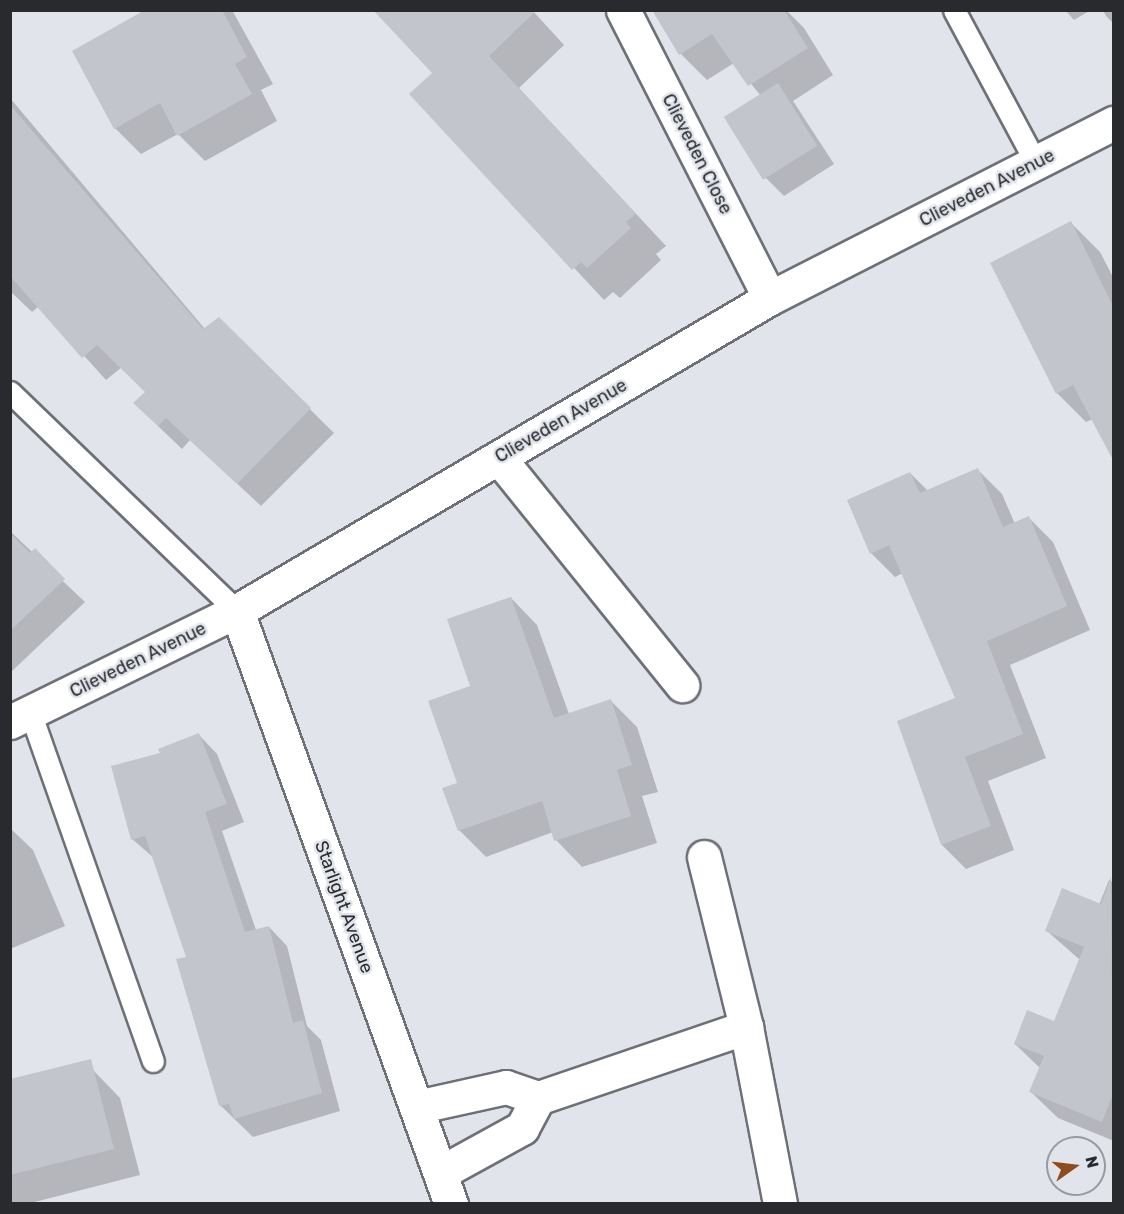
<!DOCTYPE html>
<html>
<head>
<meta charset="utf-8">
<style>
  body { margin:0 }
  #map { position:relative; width:1124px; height:1214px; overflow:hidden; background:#e1e4eb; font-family:Rubik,sans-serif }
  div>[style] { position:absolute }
  .shadow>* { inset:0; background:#0003 }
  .building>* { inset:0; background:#c2c5cc; transform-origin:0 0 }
  .roads { filter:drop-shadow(2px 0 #6d7077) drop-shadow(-2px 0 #6d7077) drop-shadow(0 2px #6d7077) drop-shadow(0 -2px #6d7077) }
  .lane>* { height:21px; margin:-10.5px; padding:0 10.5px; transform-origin:10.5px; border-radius:10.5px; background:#fff }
  .street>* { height:33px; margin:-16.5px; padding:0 16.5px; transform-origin:16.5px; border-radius:16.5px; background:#fff }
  span { translate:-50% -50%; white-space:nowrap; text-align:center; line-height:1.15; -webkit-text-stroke:5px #e1e4eb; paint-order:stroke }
  .street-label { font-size:18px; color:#292a2d }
  .frame { position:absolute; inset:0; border:12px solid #292a2d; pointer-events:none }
  .north { position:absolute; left:1046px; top:1136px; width:60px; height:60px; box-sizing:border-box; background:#e1e4eb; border:2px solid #979a9f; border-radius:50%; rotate:76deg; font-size:16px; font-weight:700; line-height:24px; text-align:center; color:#292a2d }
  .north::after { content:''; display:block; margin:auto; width:21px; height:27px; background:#8e4b1c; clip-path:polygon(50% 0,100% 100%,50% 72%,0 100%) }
</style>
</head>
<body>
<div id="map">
  <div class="shadow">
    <div style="clip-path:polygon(148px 10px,232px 10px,273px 84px,261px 90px,277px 121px,205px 161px,178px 134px,141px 154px,115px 128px)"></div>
    <div style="clip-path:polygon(532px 10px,564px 45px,519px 88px,666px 246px,656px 254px,661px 260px,620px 298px,613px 292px,604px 300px,412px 94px)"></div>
    <div style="clip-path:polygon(653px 10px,786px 10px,804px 28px,833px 75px,793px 101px,834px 164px,784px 196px,766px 178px,761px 96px,734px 63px,707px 80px,681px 54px)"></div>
    <div style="clip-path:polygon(1065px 10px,1091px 10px,1074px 20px)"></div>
    <div style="clip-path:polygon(1103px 10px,1114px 10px,1114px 24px,1106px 16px)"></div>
    <div style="clip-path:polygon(10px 98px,205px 329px,219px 319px,334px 433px,261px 506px,190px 440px,182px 449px,159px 427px,136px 403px,147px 392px,122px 367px,106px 380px,39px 306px,32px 312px,10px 291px)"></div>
    <div style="clip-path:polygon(1071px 223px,1100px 252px,1114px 279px,1114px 457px,1093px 419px,1086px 422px,1057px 393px)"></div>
    <div style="clip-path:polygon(978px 470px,1002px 494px,1015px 524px,1029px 518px,1053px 542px,1090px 630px,1010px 665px,1046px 758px,988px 781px,1014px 850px,966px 869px,942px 845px,957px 699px,903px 573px,895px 577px,871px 553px,910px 473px,928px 491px)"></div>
    <div style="clip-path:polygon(10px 531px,85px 602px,11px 672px,10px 671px)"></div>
    <div style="clip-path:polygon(511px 598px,537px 625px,569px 714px,611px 701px,637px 727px,658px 792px,642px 796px,657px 843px,582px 867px,556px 840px,553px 832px,486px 857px,459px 830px,459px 784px,472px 687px)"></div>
    <div style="clip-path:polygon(199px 735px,217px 754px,244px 822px,222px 831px,256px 930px,269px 927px,287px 946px,307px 1026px,321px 1040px,340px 1111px,253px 1137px,220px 1105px,178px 960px,188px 958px,153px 857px,132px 839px,162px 754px)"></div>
    <div style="clip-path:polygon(10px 828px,33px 850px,65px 926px,10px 949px)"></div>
    <div style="clip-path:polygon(1109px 880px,1114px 882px,1114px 1141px,1058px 1118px,1031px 1092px,1041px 1069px,1015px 1044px,1055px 1023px,1080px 960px,1047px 931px,1099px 905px)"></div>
    <div style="clip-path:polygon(94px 1071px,120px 1098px,140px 1175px,27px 1204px,10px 1204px,10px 1090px)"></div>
  </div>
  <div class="building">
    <div style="clip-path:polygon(145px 10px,222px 10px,247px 57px,235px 64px,252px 94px,177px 136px,160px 103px,114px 129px,72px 51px)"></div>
    <div style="clip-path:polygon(373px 10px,537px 10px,489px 56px,636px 214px,626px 222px,631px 228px,587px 268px,581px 262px,572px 270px,409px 94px,432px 73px)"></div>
    <div style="clip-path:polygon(652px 10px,784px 10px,808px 48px,748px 86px,712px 34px,679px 55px)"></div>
    <div style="left:778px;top:83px;width:74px;height:64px;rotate:58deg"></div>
    <div style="clip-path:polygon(10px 105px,203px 329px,219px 317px,311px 408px,237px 484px,166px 418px,158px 426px,133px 403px,145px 392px,97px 345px,82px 358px,10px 276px)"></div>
    <div style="clip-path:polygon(1071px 221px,1113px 306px,1113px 460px,1073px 385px,1056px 394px,990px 263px)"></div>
    <div style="clip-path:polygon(978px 468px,1003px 527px,1029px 516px,1067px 606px,987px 641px,1023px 734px,965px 757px,991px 826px,941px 845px,897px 721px,955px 698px,889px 545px,870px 554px,847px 500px,910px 472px,920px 493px)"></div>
    <div style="clip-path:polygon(10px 533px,30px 553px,35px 548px,65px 579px,10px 631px)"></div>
    <div style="clip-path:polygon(511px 597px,554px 718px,611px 699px,632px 765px,617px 770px,631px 816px,554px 841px,542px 801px,458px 831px,442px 788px,457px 783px,428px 701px,470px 686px,447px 619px)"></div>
    <div style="clip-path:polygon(199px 733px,227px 804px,205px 812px,245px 932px,269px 926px,293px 1023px,303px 1020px,322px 1093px,234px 1119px,229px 1104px,219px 1106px,176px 959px,186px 957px,145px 836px,131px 840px,111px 766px,160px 753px,158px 749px)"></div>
    <div style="clip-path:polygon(1111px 877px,1113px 1094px,1102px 1122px,1029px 1092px,1044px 1056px,1014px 1044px,1027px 1010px,1054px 1021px,1084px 947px,1045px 931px,1062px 888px,1101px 904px)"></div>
    <div style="clip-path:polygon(91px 1059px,114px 1149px,10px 1175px,10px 1079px)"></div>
  </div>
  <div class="roads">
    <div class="lane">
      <div style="left:954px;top:10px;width:174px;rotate:61.8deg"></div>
      <div style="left:10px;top:392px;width:315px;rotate:44deg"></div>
      <div style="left:30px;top:712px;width:370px;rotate:70.6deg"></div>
    </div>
    <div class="street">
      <div style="left:623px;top:10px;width:323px;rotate:63deg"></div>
      <div style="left:499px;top:458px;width:292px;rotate:51.1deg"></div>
      <div style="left:237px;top:611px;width:630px;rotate:70.16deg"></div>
      <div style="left:10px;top:722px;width:253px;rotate:-26.1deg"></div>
      <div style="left:237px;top:611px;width:618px;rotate:-30.42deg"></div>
      <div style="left:770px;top:298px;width:386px;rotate:-27deg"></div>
      <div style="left:704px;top:857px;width:175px;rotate:76.1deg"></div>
      <div style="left:416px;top:1107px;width:92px;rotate:-12.5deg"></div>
      <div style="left:506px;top:1087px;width:34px;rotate:19deg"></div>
      <div style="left:538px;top:1098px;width:220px;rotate:-18.8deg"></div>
      <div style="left:746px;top:1027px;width:180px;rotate:79.1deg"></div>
      <div style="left:440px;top:1173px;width:94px;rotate:-28.8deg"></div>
      <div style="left:522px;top:1128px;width:34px;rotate:-62deg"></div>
    </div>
  </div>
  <div class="street-label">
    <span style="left:697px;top:154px;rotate:63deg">Clieveden Close</span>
    <span style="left:987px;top:188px;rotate:-27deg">Clieveden Avenue</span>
    <span style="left:561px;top:421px;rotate:-30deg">Clieveden Avenue</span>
    <span style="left:138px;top:660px;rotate:-26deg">Clieveden Avenue</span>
    <span style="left:344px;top:907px;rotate:70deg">Starlight Avenue</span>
  </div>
  <div class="frame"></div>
  <div class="north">N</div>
</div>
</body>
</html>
